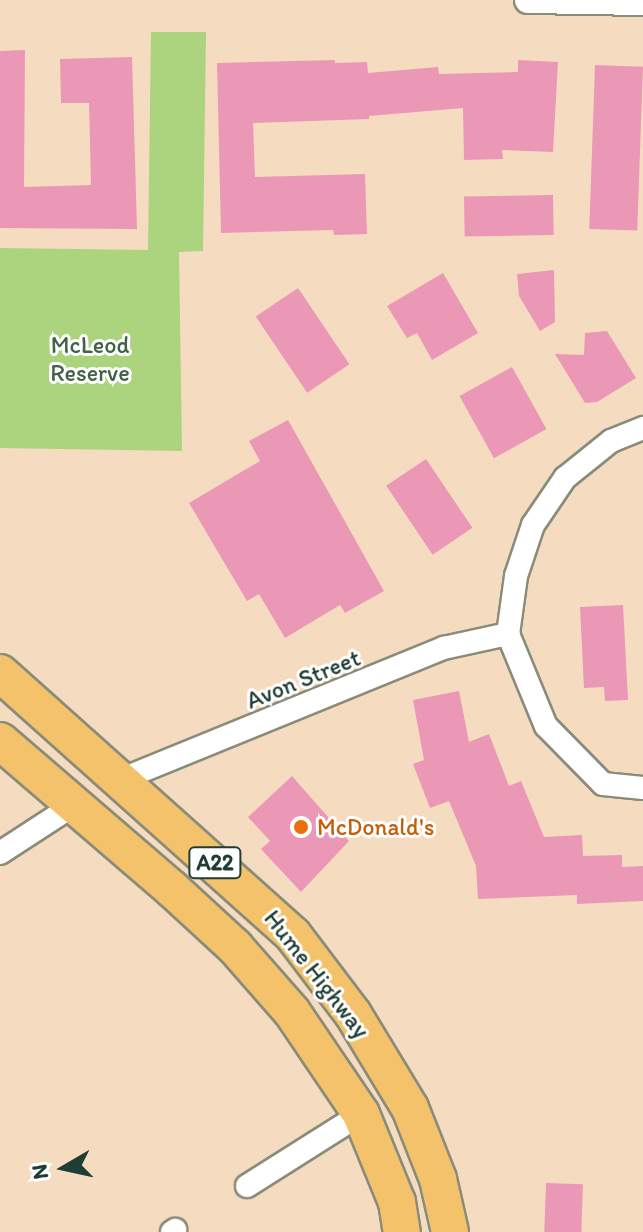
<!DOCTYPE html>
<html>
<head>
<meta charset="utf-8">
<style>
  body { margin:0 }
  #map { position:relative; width:643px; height:1232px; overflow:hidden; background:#f5dcc1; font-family:Itim,sans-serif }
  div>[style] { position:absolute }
  .green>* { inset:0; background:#acd37e }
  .building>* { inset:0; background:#eb97b6; transform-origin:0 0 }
  .roads { filter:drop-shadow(2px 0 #8a8c7a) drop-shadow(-2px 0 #8a8c7a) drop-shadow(0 2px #8a8c7a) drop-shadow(0 -2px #8a8c7a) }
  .minor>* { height:22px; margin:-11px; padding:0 11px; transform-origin:11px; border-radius:11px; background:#fff }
  .tertiary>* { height:26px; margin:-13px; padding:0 13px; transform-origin:13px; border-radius:13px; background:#fff }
  .trunk>* { height:36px; margin:-18px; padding:0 18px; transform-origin:18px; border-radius:18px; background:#f3c26a }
  .dots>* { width:22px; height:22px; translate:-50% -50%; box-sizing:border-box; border:4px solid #fff; border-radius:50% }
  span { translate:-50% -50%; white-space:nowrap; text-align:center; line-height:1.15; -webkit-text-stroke:6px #fff; paint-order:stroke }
  .shield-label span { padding:2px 6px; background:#fff; border:2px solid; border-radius:6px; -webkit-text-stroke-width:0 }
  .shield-label { font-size:22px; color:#1f3d34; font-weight:700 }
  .park-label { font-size:24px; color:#426246 }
  .street-label { font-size:24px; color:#1f3d34 }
  .food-label { font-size:24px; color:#c56008 }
  .left { translate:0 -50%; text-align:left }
  .north { position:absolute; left:24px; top:1128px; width:80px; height:80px; -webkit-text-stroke:6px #fff; paint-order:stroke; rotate:261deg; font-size:22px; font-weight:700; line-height:32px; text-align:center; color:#1f3d34 }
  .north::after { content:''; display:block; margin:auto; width:28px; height:36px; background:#1f3d34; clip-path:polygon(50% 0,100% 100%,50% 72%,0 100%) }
</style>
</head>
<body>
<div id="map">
  <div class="green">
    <div style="clip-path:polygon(151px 32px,206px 32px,203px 251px,179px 252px,182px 451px,0 448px,0 248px,148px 250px)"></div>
  </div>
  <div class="building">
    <div style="clip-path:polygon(25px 50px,24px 187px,91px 185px,89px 103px,61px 103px,60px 59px,132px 57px,137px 229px,0 228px,0 51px)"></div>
    <div style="clip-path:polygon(335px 60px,335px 63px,367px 62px,368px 73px,438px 67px,439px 74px,518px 72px,518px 60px,558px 62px,553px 152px,502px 150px,503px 159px,464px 160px,463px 108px,369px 116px,369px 119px,253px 123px,255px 177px,365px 174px,367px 234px,334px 235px,333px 230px,221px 233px,217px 63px)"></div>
    <div style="left:595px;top:65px;width:48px;height:164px;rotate:2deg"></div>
    <div style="left:553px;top:195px;width:40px;height:89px;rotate:89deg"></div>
    <div style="clip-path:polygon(554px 270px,555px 322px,540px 331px,519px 296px,517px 274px)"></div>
    <div style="clip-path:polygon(443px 273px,478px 333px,432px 360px,417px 333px,407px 338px,387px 306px)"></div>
    <div style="left:298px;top:288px;width:92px;height:51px;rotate:56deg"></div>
    <div style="clip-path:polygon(607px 331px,636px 378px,597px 402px,585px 403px,555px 354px,584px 355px,585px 333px)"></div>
    <div style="left:512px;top:367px;width:71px;height:60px;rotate:61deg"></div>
    <div style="clip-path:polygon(288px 420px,384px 591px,345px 613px,340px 605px,285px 638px,259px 594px,247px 601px,189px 503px,260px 461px,249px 441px)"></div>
    <div style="left:426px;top:459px;width:83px;height:48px;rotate:56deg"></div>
    <div style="clip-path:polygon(623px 605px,628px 700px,605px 701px,604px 687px,584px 688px,580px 607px)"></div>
    <div style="clip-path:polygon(459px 691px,469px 742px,489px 734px,509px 786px,521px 781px,544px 837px,582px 835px,583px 856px,622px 855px,622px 867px,643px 866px,643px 901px,577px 904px,577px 895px,478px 899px,476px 866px,449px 801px,430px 808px,413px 764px,424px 760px,413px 700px)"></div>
    <div style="clip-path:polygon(292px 776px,349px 841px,301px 892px,261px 849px,270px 841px,248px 817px)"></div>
    <div style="left:546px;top:1183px;width:37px;height:49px;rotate:2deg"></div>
  </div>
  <div class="roads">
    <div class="minor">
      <div style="left:508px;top:634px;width:59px;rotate:-82.1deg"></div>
      <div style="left:516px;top:576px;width:54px;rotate:-71.6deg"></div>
      <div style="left:533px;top:525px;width:57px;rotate:-55.8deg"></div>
      <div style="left:565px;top:478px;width:59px;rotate:-38.8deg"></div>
      <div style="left:611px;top:441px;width:35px;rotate:-22deg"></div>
      <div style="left:508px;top:634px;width:100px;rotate:67.6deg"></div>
      <div style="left:546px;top:726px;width:81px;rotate:45.5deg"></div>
      <div style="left:603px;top:784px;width:40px;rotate:5.7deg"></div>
      <div style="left:120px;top:780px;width:350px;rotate:-22.2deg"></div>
      <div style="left:444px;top:648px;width:66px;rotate:-12.3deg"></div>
      <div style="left:0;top:853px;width:88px;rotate:-33deg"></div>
      <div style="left:247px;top:1186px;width:135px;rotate:-32.3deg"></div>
      <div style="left:172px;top:1232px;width:4px;rotate:-34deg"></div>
    </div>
    <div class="tertiary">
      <div style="left:528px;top:0;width:115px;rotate:1deg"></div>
    </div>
    <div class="trunk">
      <div style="left:0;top:673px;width:393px;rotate:41.8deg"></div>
      <div style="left:293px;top:935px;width:99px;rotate:52.8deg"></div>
      <div style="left:353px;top:1014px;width:110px;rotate:58.8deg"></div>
      <div style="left:410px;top:1108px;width:76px;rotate:68.5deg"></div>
      <div style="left:438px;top:1179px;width:54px;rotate:77.2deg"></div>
      <div style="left:0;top:741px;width:227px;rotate:40.7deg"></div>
      <div style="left:172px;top:889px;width:86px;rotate:42.6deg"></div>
      <div style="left:235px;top:947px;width:86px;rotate:48.8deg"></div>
      <div style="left:292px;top:1012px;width:123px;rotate:55.9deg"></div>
      <div style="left:361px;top:1114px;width:95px;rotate:67.8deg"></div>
      <div style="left:397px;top:1202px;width:30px;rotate:81deg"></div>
    </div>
  </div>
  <div class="dots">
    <div style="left:301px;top:827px;background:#e8710a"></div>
  </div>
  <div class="shield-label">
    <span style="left:215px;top:863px">A22</span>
  </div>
  <div class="park-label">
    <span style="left:90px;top:359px">McLeod<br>Reserve</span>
  </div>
  <div class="street-label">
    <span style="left:303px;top:679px;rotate:-22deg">Avon Street</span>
    <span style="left:317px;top:974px;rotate:52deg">Hume Highway</span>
  </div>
  <div class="food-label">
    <span class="left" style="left:317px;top:827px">McDonald's</span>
  </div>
  <div class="north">N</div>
</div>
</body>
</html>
